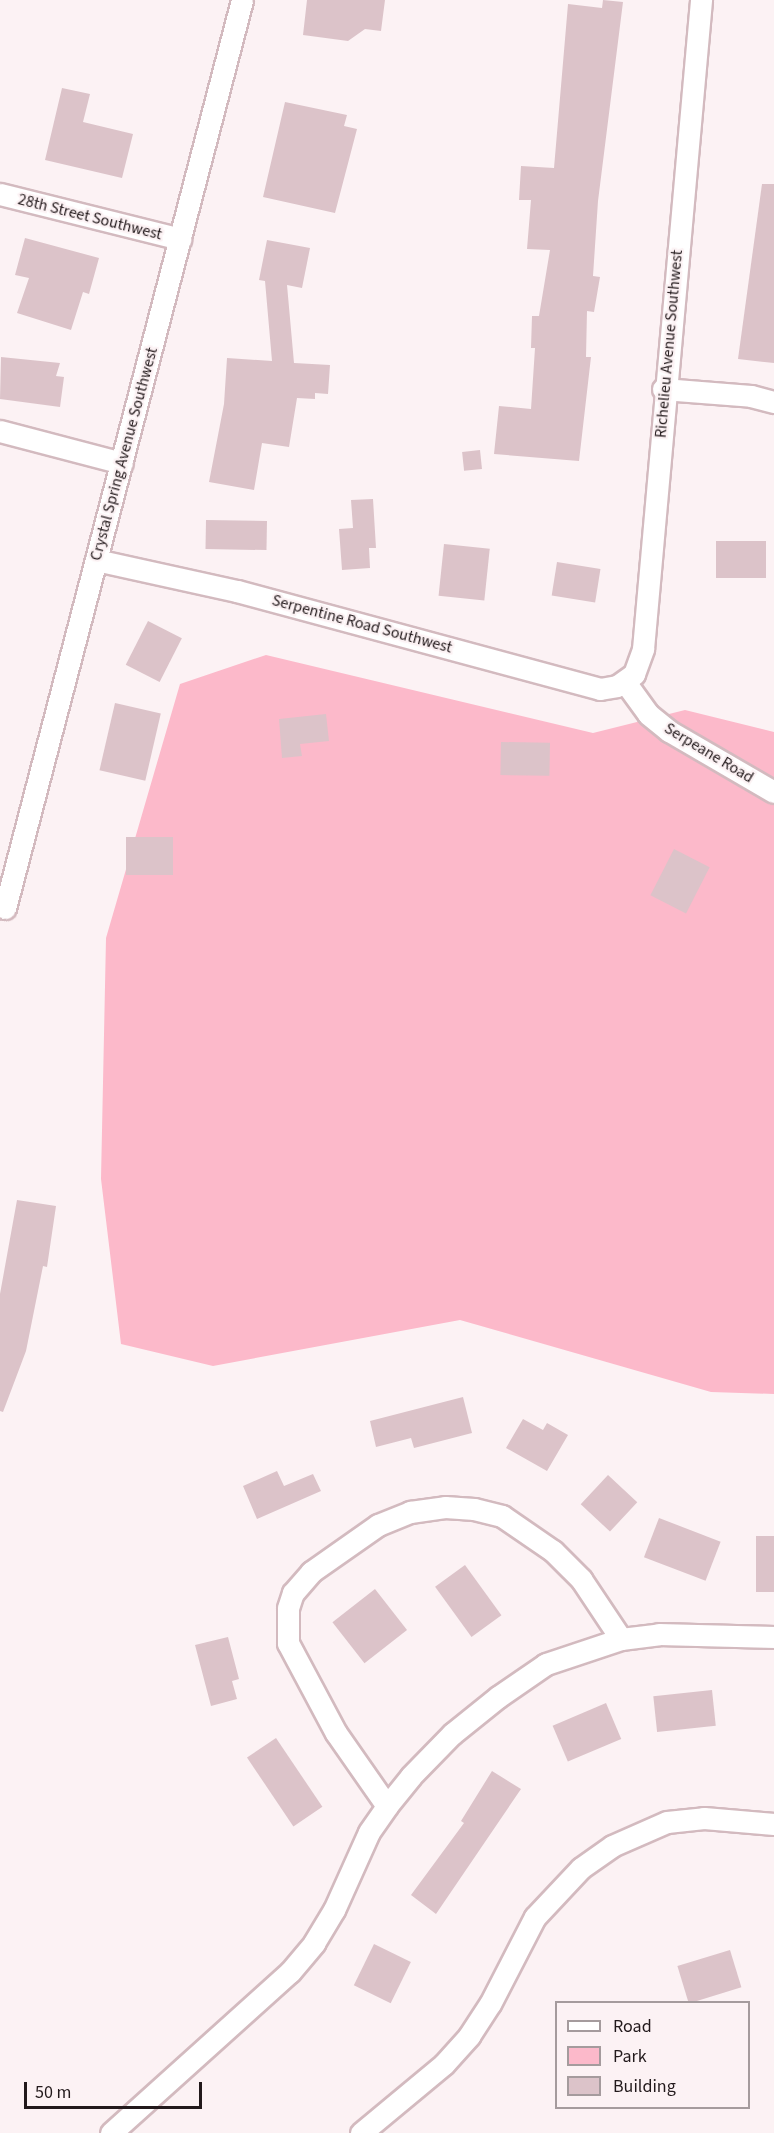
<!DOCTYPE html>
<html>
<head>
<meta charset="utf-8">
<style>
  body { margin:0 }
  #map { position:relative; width:774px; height:2133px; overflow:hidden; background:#fcf2f4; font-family:"Source Sans 3",sans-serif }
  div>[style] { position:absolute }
  .green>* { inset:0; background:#fcb9ca }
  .building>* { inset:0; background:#dcc3c9; transform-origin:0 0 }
  .roads { filter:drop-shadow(2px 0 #d3babf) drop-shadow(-2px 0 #d3babf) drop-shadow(0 2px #d3babf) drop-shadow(0 -2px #d3babf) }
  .street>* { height:21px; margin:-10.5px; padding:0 10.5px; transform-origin:10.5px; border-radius:10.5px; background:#fff }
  span { translate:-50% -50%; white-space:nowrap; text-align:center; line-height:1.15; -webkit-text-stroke:4.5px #fcf2f4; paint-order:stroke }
  .street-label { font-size:16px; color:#22191b }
  .legend { position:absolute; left:555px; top:2001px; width:195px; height:108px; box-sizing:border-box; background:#fcf2f4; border:2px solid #a59b9d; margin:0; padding:8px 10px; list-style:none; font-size:18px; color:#22191b }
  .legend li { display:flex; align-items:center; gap:12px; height:30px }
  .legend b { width:30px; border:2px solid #a59b9d }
  .scale { position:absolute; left:24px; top:2082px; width:178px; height:27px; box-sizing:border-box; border:3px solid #22191b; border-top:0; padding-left:8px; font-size:18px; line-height:21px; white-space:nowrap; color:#22191b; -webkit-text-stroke:4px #fcf2f4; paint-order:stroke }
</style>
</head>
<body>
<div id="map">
  <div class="green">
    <div style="clip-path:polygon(266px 655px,593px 733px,685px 710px,774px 732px,774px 1394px,711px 1392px,460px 1320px,213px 1366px,121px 1344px,101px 1179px,106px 938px,180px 684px)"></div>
  </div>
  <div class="building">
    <div style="clip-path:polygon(307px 0,385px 0,381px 31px,365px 29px,348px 41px,303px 35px)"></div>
    <div style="clip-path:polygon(603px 0,623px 2px,598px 201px,593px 276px,600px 277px,594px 312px,587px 311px,586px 357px,591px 357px,579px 461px,494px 454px,499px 406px,531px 409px,535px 348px,531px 348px,532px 316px,539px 316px,550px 250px,527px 249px,531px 200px,519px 200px,521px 166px,554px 168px,568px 4px,602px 8px)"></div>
    <div style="clip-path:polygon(62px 88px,90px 94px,83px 122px,133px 134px,122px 178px,45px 160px)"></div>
    <div style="clip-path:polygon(285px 102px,347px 115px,344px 126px,357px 129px,335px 213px,263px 197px)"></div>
    <div style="clip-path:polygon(762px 184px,774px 184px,774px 363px,738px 359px)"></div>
    <div style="clip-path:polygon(25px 238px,99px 258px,89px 294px,83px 292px,71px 330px,17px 313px,29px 278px,15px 275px)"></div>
    <div style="clip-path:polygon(267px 240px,310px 248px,302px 288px,287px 285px,294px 363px,330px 365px,328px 394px,315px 393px,315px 399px,297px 398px,289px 447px,262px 443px,254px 490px,209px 482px,224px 404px,227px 358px,272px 361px,265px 281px,259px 280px)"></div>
    <div style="clip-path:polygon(1px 357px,60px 363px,56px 376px,64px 377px,60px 407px,0 399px)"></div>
    <div style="left:480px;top:450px;width:19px;height:18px;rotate:84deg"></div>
    <div style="clip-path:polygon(373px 499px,376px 548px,369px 548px,370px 568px,342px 570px,339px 529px,353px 528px,351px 500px)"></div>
    <div style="left:206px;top:520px;width:61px;height:29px;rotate:1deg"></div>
    <div style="left:716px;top:541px;width:50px;height:37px"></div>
    <div style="left:444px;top:544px;width:46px;height:52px;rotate:6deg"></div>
    <div style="left:557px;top:562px;width:44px;height:34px;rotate:9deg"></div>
    <div style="left:148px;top:621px;width:38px;height:49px;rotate:27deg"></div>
    <div style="left:115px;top:703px;width:47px;height:69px;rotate:13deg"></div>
    <div style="clip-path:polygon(326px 714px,329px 741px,300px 744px,302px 756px,282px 758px,279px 719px)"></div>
    <div style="left:501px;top:742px;width:49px;height:33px;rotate:1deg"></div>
    <div style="left:126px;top:837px;width:47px;height:38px"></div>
    <div style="left:674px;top:849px;width:40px;height:52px;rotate:27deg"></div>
    <div style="clip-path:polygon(17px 1200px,56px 1206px,47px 1267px,43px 1266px,26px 1351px,3px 1412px,0 1411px,0 1294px)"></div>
    <div style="clip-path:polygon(463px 1397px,472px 1433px,414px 1448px,411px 1438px,376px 1447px,370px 1421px)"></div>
    <div style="clip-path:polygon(523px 1419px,543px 1430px,547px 1423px,568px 1435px,547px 1471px,506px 1448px)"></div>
    <div style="clip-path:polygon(277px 1471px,284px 1486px,313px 1474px,321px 1491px,257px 1519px,243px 1486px)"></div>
    <div style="left:608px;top:1475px;width:40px;height:40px;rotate:43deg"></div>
    <div style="left:659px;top:1518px;width:66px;height:42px;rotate:21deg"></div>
    <div style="left:756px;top:1536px;width:18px;height:56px"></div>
    <div style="left:465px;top:1565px;width:62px;height:37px;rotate:54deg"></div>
    <div style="left:375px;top:1589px;width:52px;height:54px;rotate:52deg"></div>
    <div style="clip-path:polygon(228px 1637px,239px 1679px,232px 1681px,237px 1699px,211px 1706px,195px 1645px)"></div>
    <div style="left:712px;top:1690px;width:36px;height:59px;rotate:84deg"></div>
    <div style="left:606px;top:1703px;width:39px;height:58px;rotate:67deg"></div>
    <div style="left:276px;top:1738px;width:83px;height:35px;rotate:56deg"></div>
    <div style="clip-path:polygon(492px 1771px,521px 1789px,436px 1914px,411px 1895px,464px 1823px,461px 1821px)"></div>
    <div style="left:374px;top:1944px;width:41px;height:46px;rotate:26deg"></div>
    <div style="left:730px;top:1950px;width:39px;height:55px;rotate:73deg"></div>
  </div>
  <div class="roads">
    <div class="street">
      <div style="left:0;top:194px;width:186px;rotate:14deg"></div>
      <div style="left:663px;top:389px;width:88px;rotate:4.5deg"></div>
      <div style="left:751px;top:396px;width:24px;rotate:15deg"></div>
      <div style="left:0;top:431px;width:126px;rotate:14.7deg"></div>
      <div style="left:96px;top:560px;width:144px;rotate:12.4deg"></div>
      <div style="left:237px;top:591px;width:376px;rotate:15.1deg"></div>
      <div style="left:600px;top:689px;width:17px;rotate:-10deg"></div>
      <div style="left:617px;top:686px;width:21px;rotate:-35deg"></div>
      <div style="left:634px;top:674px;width:27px;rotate:-70deg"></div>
      <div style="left:643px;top:649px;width:652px;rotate:-84.89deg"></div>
      <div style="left:625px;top:682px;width:39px;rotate:54deg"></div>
      <div style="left:648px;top:714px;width:27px;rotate:39deg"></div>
      <div style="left:669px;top:731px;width:121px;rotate:30.2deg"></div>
      <div style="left:5px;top:908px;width:938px;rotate:-75.37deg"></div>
      <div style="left:387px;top:1806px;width:89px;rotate:-124.9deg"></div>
      <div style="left:336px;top:1733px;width:102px;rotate:-118.1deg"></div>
      <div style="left:288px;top:1643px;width:35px;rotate:-90deg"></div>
      <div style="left:288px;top:1608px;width:16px;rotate:-72deg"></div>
      <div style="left:293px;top:1593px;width:28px;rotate:-49deg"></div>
      <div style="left:311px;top:1572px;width:82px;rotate:-35deg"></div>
      <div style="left:378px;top:1525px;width:35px;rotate:-22deg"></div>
      <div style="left:410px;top:1512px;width:35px;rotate:-8deg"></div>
      <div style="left:445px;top:1507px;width:29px;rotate:4deg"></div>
      <div style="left:474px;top:1509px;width:29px;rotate:14deg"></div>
      <div style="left:502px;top:1516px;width:62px;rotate:34.5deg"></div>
      <div style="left:553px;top:1551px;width:40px;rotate:45deg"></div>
      <div style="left:581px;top:1579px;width:72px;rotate:56.3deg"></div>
      <div style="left:111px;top:2133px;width:241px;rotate:-42deg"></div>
      <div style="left:290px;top:1972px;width:38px;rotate:-50deg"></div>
      <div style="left:314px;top:1943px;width:39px;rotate:-59deg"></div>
      <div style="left:334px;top:1910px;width:85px;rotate:-65.8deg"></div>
      <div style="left:369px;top:1832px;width:32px;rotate:-55deg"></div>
      <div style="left:387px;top:1806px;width:38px;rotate:-51deg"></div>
      <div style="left:411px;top:1776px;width:59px;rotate:-45.7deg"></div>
      <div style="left:452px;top:1734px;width:59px;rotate:-38.8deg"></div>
      <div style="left:498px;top:1697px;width:58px;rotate:-34.5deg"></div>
      <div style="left:546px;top:1664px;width:79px;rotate:-18.4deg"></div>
      <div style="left:621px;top:1639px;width:38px;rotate:-7deg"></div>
      <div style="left:659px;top:1634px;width:115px;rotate:1.5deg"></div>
      <div style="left:361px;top:2133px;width:108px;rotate:-39.7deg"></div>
      <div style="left:444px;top:2064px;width:38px;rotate:-48deg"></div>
      <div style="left:469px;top:2036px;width:38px;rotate:-57deg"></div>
      <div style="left:490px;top:2004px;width:98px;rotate:-62.7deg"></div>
      <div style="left:535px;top:1917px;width:67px;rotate:-46.8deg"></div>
      <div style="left:581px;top:1868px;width:38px;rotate:-35deg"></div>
      <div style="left:612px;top:1846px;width:60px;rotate:-23.6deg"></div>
      <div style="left:667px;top:1822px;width:37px;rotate:-6deg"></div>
      <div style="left:704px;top:1818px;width:70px;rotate:4.9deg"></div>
    </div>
  </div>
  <div class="street-label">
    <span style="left:90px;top:217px;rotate:14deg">28th Street Southwest</span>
    <span style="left:669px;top:344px;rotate:-85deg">Richelieu Avenue Southwest</span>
    <span style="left:124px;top:454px;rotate:-75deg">Crystal Spring Avenue Southwest</span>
    <span style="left:362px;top:624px;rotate:15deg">Serpentine Road Southwest</span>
    <span style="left:709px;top:753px;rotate:31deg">Serpeane Road</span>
  </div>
  <ul class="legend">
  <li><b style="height:8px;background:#fff"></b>Road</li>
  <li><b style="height:16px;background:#fcb9ca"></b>Park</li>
  <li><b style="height:16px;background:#dcc3c9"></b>Building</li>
  </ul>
  <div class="scale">50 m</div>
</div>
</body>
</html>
